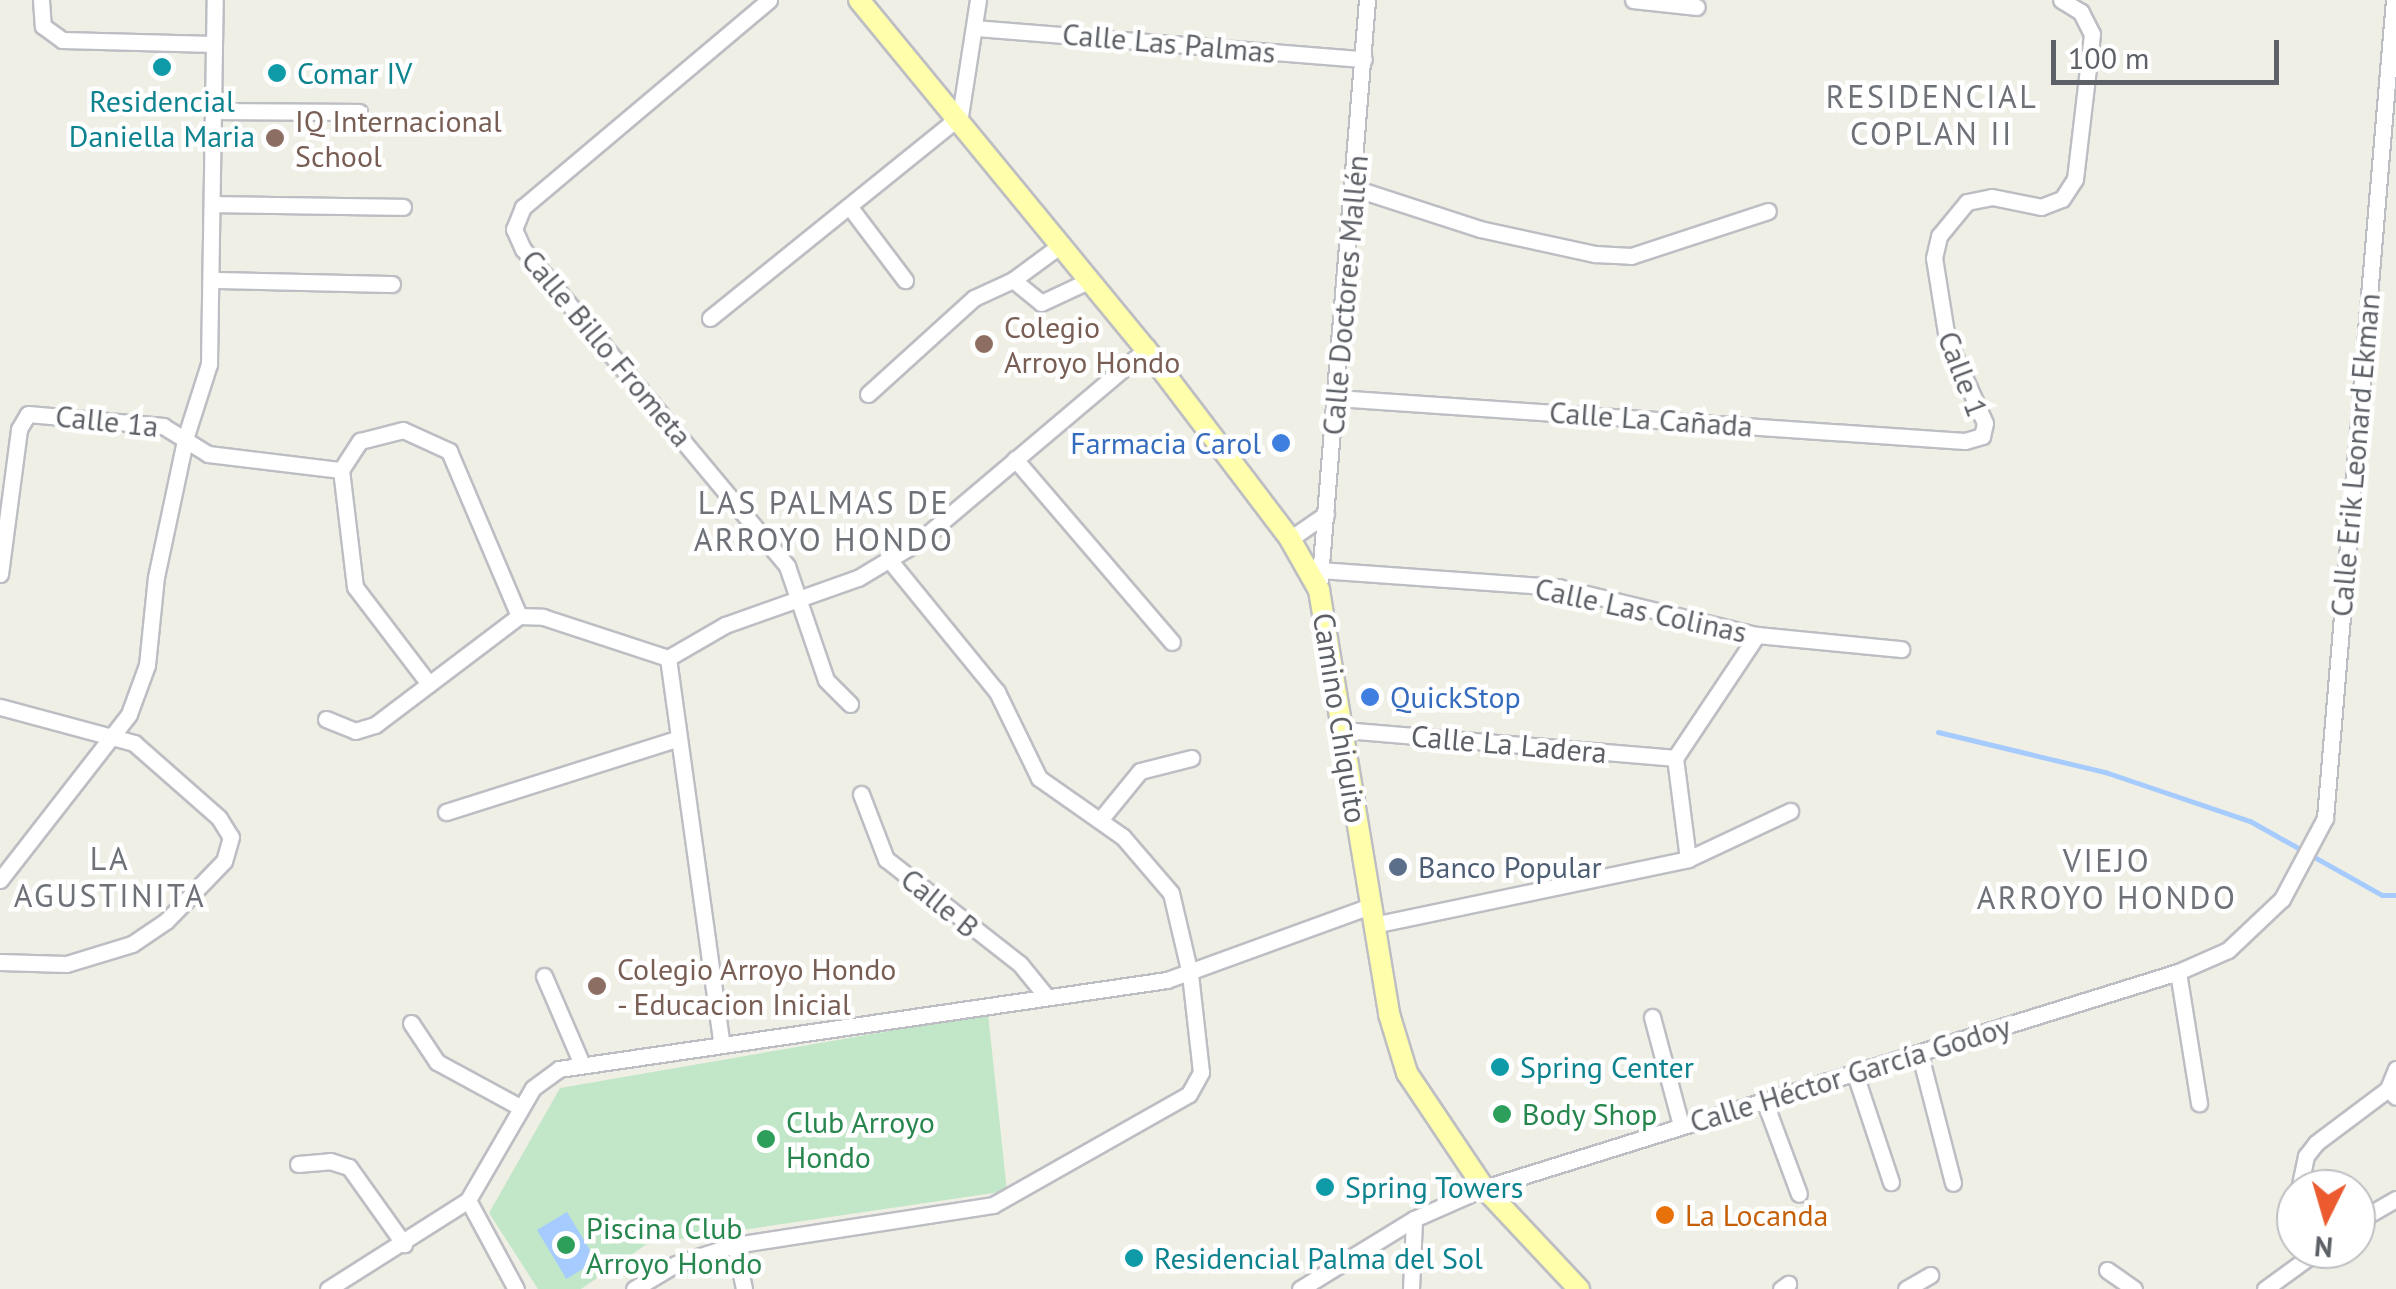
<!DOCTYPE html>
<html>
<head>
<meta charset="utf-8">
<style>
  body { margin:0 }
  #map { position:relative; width:2396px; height:1289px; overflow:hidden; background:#f0efe5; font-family:"PT Sans",sans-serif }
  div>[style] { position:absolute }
  .green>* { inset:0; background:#c2e7c8 }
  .water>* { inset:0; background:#a6cbff; transform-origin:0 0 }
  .stream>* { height:5px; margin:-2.5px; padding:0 2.5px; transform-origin:2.5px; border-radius:2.5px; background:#a6cbff }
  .roads { filter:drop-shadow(2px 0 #bdbec4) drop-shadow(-2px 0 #bdbec4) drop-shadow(0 2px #bdbec4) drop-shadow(0 -2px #bdbec4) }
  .minor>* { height:15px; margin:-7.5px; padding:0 7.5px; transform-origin:7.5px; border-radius:7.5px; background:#fff }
  .major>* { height:20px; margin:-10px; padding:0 10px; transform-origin:10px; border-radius:10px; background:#fffeab }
  .dots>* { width:28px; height:28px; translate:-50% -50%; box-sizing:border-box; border:5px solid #fff; border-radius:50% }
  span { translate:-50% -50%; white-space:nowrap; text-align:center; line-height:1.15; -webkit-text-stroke:9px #fff; paint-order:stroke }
  .street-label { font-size:30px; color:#5d6066 }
  .culture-label { font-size:30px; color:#0d838f }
  .left { translate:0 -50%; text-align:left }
  .education-label { font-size:30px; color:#785e54 }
  .shop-label { font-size:30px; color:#366cbe }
  .right { translate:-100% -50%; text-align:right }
  .service-label { font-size:30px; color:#4e5e75 }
  .leisure-label { font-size:30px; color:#27864d }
  .food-label { font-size:30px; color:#c56008 }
  .neighbourhood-label { font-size:32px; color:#6e7278; letter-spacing:2.5px }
  .north { position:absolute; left:2276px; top:1169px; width:100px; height:100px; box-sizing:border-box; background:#fff; border:2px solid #bebfc2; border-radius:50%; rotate:185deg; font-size:28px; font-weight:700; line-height:40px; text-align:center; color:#5d6066 }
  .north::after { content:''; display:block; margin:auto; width:35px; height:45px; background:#ec5b2f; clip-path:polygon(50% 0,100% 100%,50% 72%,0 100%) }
  .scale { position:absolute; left:2051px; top:40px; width:228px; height:45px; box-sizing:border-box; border:5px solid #5d6066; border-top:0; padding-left:12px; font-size:30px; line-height:35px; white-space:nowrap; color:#5d6066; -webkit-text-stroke:8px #fff; paint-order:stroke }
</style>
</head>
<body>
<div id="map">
  <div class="green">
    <div style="clip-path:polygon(988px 1014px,1007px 1191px,647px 1244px,581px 1289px,538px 1289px,489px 1213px,560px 1088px)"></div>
  </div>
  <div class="water">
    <div style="left:567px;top:1212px;width:57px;height:35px;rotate:59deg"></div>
  </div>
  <div class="stream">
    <div style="left:1938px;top:732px;width:172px;rotate:13.5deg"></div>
    <div style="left:2105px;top:772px;width:153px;rotate:18.7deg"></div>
    <div style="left:2250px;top:821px;width:151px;rotate:29.3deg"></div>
    <div style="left:2382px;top:895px;width:14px"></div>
  </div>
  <div class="roads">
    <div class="minor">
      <div style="left:41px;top:0;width:26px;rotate:86deg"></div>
      <div style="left:43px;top:26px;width:24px;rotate:36deg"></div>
      <div style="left:62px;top:40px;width:152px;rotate:1.5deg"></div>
      <div style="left:769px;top:0;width:322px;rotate:139.9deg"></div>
      <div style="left:523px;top:207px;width:24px;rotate:112deg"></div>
      <div style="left:514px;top:229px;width:22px;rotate:66deg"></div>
      <div style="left:523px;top:249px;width:413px;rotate:50.2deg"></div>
      <div style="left:787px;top:566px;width:120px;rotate:71.1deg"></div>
      <div style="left:826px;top:680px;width:34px;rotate:45deg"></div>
      <div style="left:1633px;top:0;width:64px;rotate:6.2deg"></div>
      <div style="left:975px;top:28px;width:390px;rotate:4.6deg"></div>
      <div style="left:214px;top:111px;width:145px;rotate:0.4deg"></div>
      <div style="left:1354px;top:188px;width:133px;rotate:18deg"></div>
      <div style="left:1480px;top:229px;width:118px;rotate:12.3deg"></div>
      <div style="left:1595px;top:254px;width:36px;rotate:3deg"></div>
      <div style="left:1631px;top:256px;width:144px;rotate:-18.2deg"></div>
      <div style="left:215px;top:204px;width:188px;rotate:0.9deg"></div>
      <div style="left:849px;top:206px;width:93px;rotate:52.9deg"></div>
      <div style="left:215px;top:280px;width:177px;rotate:1.3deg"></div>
      <div style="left:1013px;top:280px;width:36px;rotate:39deg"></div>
      <div style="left:1041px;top:303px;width:54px;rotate:-25.1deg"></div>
      <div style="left:710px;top:318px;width:321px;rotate:-38.9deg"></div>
      <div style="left:960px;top:116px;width:117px;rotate:-81.2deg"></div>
      <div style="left:868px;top:394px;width:143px;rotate:-42.2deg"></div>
      <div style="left:974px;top:298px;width:43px;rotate:-24.8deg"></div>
      <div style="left:1013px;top:280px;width:61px;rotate:-36.3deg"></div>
      <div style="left:1336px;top:398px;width:630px;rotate:3.91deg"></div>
      <div style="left:1965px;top:441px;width:18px;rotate:-16deg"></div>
      <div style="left:1982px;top:436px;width:13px;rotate:-77deg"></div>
      <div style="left:1985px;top:423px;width:92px;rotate:-114.3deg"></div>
      <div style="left:1947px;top:339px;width:82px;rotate:-99.1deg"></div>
      <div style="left:1934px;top:258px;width:23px;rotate:-77deg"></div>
      <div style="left:1939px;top:236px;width:44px;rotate:-50.5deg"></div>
      <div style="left:1967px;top:202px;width:25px;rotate:-11deg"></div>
      <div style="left:1992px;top:197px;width:50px;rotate:11.5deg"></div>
      <div style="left:2041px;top:207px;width:22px;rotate:-21deg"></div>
      <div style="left:2062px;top:199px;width:24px;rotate:-57deg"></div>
      <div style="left:2075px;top:179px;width:146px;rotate:-83.3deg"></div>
      <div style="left:2092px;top:34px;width:25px;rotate:-117deg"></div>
      <div style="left:2081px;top:12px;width:23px;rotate:-149deg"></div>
      <div style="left:1015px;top:459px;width:241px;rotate:49.4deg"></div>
      <div style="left:1290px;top:539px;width:44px;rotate:-34.8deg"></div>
      <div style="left:1320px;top:570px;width:239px;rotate:4.1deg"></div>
      <div style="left:1558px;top:587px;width:205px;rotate:13.6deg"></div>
      <div style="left:1757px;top:635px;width:145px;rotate:5.6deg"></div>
      <div style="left:0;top:574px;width:146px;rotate:-82.5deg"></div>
      <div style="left:19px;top:429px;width:17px;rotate:-59deg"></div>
      <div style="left:28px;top:414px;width:136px;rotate:5.1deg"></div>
      <div style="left:163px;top:426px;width:53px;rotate:31.9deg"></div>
      <div style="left:208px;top:454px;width:134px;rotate:6.9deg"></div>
      <div style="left:1319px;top:589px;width:591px;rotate:-85.34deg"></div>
      <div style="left:668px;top:658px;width:387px;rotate:82.1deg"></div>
      <div style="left:429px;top:684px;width:122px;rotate:-127.3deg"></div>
      <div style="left:355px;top:587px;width:118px;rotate:-96.8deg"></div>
      <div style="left:341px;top:470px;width:35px;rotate:-57deg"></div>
      <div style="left:360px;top:441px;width:44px;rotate:-14.3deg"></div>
      <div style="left:403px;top:430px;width:51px;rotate:24.5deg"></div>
      <div style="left:449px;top:451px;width:179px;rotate:67deg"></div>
      <div style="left:0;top:707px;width:139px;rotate:15deg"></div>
      <div style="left:134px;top:743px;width:113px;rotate:41.4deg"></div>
      <div style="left:219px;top:818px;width:22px;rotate:58deg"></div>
      <div style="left:231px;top:837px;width:25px;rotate:106deg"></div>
      <div style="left:224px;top:861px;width:83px;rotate:134deg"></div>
      <div style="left:166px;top:921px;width:41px;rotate:145.9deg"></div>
      <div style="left:132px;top:944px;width:69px;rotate:163.1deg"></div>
      <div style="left:66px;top:964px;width:66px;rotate:-178.3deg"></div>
      <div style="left:326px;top:719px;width:31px;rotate:22deg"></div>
      <div style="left:355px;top:731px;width:21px;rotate:-17deg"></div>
      <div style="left:375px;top:725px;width:181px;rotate:-37.1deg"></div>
      <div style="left:519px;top:616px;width:24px;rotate:2deg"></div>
      <div style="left:543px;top:617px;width:132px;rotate:18.2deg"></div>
      <div style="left:668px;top:658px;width:66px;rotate:-30.1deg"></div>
      <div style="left:725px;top:625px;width:141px;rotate:-19.5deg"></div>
      <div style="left:858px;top:578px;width:70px;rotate:-31deg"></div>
      <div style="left:918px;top:542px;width:299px;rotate:-40.2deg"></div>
      <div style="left:1344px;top:730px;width:332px;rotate:4.8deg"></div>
      <div style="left:861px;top:794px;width:70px;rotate:69deg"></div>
      <div style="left:886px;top:859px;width:170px;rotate:38.1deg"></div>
      <div style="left:1020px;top:964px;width:40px;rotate:51deg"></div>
      <div style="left:446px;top:812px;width:241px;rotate:-17.6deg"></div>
      <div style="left:1100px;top:820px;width:63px;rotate:-50.8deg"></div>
      <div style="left:1140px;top:771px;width:53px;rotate:-14.3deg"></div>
      <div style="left:1688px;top:859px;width:102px;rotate:-97.3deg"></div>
      <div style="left:1675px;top:758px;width:148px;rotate:-56.3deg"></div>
      <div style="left:0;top:880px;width:210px;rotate:-52.1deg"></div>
      <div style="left:129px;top:714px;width:52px;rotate:-69.8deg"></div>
      <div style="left:147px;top:665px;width:88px;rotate:-84.2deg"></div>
      <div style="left:156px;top:577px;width:144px;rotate:-78deg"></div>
      <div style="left:186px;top:436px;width:76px;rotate:-72.3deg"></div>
      <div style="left:209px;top:364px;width:364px;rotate:-89.1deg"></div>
      <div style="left:1373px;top:925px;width:322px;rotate:-11.8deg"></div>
      <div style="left:1688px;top:859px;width:113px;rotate:-25.2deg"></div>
      <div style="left:2178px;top:972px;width:133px;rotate:80.9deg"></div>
      <div style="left:544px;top:976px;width:94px;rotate:66.7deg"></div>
      <div style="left:1652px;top:1017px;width:112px;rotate:75deg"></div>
      <div style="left:411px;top:1023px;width:47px;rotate:56.3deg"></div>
      <div style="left:437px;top:1062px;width:94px;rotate:28.5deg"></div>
      <div style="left:1920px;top:1055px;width:132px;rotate:75.5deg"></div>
      <div style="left:2396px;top:1069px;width:22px;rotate:112deg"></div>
      <div style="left:2388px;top:1089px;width:11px;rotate:45deg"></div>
      <div style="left:1855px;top:1074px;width:114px;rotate:71.6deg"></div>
      <div style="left:1764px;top:1100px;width:100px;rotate:69.6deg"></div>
      <div style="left:298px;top:1164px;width:32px;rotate:-5deg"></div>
      <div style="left:330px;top:1161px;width:20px;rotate:18deg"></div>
      <div style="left:349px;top:1167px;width:95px;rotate:54.5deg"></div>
      <div style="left:2299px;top:1189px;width:34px;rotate:-78deg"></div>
      <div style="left:2306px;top:1156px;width:16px;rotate:-52deg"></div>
      <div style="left:2316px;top:1143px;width:90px;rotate:-36.9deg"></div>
      <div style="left:468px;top:1200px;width:101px;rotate:61.7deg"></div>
      <div style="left:2356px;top:1222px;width:46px;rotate:-29.9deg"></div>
      <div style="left:735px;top:1245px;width:45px;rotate:78.4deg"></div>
      <div style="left:2107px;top:1270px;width:33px;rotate:35deg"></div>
      <div style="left:328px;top:1289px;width:166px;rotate:-32.4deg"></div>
      <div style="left:468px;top:1200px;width:129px;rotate:-59.9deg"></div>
      <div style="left:533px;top:1088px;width:32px;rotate:-36deg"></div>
      <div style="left:559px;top:1069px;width:614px;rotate:-8.33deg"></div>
      <div style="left:1167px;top:980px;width:216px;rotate:-20deg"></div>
      <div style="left:634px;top:1289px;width:49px;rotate:-30.8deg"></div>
      <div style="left:676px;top:1264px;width:62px;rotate:-17.9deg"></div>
      <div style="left:735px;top:1245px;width:261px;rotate:-8.8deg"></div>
      <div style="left:993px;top:1205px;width:225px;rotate:-29.5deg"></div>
      <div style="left:1189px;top:1094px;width:25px;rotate:-61deg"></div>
      <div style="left:1201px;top:1072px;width:99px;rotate:-96.4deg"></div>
      <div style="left:1190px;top:974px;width:83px;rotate:-103.2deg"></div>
      <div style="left:1171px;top:893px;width:74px;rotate:-130.6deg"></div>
      <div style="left:1123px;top:837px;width:103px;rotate:-144.9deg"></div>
      <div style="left:1039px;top:778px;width:96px;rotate:-116deg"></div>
      <div style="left:997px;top:692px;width:168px;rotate:-129.2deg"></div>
      <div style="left:1300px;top:1289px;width:134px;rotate:-31.6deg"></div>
      <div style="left:1414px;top:1219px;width:77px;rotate:-23.9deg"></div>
      <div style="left:1484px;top:1188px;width:727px;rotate:-17.29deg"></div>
      <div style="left:2178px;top:972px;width:55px;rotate:-23.7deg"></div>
      <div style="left:2228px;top:950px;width:74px;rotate:-43.4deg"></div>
      <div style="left:2282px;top:899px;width:92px;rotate:-62deg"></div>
      <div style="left:2325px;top:818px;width:821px;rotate:-85.18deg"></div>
      <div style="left:1411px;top:1289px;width:70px;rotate:-87.5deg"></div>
      <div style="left:1781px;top:1289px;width:9px;rotate:-36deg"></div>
      <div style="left:1906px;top:1289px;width:28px;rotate:-30deg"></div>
      <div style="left:2265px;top:1289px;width:68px;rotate:-36deg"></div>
    </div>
    <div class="major">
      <div style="left:859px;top:0;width:452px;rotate:50.6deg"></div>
      <div style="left:1146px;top:349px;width:238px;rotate:52.8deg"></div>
      <div style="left:1290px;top:539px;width:59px;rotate:60.4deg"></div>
      <div style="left:1319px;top:590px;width:430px;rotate:80.6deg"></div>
      <div style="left:1389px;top:1014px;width:62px;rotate:73deg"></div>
      <div style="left:1407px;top:1073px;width:138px;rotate:56.2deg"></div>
      <div style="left:1484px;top:1188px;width:139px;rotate:46.8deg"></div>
    </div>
  </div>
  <div class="dots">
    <div style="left:162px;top:67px;background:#0f9aa8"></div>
    <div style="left:277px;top:73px;background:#0f9aa8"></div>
    <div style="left:275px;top:138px;background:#8d6e63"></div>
    <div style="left:984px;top:344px;background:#8d6e63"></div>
    <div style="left:1281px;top:443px;background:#3f7fe0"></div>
    <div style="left:1370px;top:697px;background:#3f7fe0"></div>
    <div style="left:1398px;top:867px;background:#5c6f8a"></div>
    <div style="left:597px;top:986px;background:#8d6e63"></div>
    <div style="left:1500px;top:1067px;background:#0f9aa8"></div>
    <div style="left:1502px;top:1114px;background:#2e9e5b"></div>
    <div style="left:766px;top:1139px;background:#2e9e5b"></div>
    <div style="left:1325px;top:1187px;background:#0f9aa8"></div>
    <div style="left:1665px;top:1215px;background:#e8710a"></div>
    <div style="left:566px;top:1245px;background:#2e9e5b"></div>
    <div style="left:1134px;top:1258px;background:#0f9aa8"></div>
  </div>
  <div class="street-label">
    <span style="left:1169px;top:43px;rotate:5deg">Calle Las Palmas</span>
    <span style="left:1345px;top:295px;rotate:-85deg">Calle Doctores Mallén</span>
    <span style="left:607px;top:348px;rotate:50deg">Calle Billo Frometa</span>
    <span style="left:1963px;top:374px;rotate:69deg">Calle 1</span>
    <span style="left:1651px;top:419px;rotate:4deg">Calle La Cañada</span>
    <span style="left:107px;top:421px;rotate:6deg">Calle 1a</span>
    <span style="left:2355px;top:455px;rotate:-85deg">Calle Erik Leonard Ekman</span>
    <span style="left:1641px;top:610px;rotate:12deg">Calle Las Colinas</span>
    <span style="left:1340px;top:718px;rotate:81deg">Camino Chiquito</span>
    <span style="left:1509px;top:744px;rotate:5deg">Calle La Ladera</span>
    <span style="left:940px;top:903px;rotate:39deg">Calle B</span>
    <span style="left:1850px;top:1074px;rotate:-17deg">Calle Héctor García Godoy</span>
  </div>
  <div class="culture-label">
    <span class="left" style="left:297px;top:73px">Comar IV</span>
    <span style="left:162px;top:118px">Residencial<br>Daniella Maria</span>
    <span class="left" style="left:1520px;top:1067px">Spring Center</span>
    <span class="left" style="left:1345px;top:1187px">Spring Towers</span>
    <span class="left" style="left:1154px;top:1258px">Residencial Palma del Sol</span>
  </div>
  <div class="education-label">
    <span class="left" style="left:295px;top:138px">IQ Internacional<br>School</span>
    <span class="left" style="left:1004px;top:344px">Colegio<br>Arroyo Hondo</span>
    <span class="left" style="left:617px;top:986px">Colegio Arroyo Hondo<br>- Educacion Inicial</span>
  </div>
  <div class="shop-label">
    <span class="right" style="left:1261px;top:443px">Farmacia Carol</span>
    <span class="left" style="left:1390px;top:697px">QuickStop</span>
  </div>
  <div class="service-label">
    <span class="left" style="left:1418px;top:867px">Banco Popular</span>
  </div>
  <div class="leisure-label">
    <span class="left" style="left:1522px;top:1114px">Body Shop</span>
    <span class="left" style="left:786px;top:1139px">Club Arroyo<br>Hondo</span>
    <span class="left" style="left:586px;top:1245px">Piscina Club<br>Arroyo Hondo</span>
  </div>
  <div class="food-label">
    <span class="left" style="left:1685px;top:1215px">La Locanda</span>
  </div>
  <div class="neighbourhood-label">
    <span style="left:1932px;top:115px">RESIDENCIAL<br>COPLAN II</span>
    <span style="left:824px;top:521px">LAS PALMAS DE<br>ARROYO HONDO</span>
    <span style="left:110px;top:877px">LA<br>AGUSTINITA</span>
    <span style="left:2107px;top:879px">VIEJO<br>ARROYO HONDO</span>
  </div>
  <div class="north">N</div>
  <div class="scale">100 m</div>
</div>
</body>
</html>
